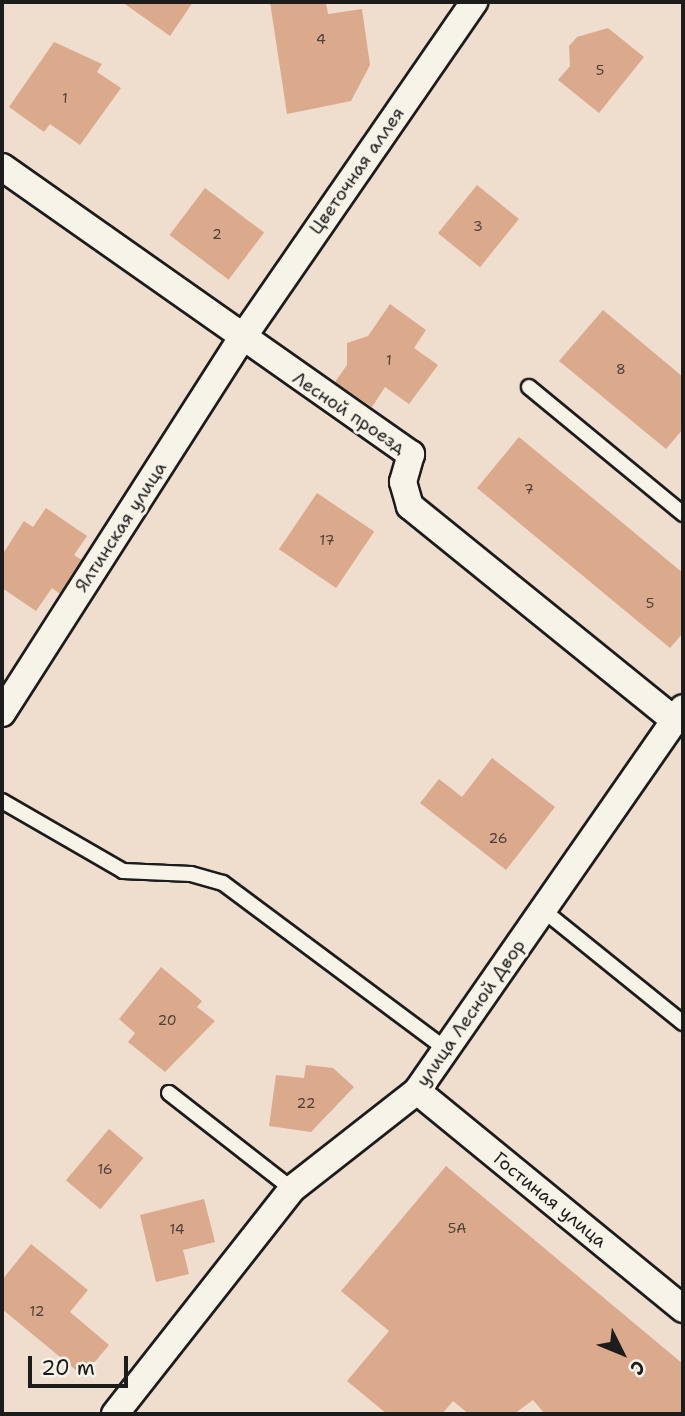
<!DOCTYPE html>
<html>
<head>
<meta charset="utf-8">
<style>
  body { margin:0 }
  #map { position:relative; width:685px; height:1416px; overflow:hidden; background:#efddcd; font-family:"Shantell Sans",sans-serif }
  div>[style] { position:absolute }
  .building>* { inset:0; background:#dbaa8d; transform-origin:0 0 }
  .roads { filter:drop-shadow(2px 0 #1c1c1c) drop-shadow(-2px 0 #1c1c1c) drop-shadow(0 2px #1c1c1c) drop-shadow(0 -2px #1c1c1c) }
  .lane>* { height:14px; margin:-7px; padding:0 7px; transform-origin:7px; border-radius:7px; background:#f7f3e8 }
  .street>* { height:26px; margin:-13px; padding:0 13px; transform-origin:13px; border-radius:13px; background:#f7f3e8 }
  span { translate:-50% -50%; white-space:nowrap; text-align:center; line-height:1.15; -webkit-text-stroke:6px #f7f3e8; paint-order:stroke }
  .number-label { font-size:14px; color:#4c4038 }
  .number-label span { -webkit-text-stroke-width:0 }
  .street-label { font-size:18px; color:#1c1c1c }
  .frame { position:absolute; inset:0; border:4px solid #1c1c1c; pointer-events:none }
  .north { position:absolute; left:587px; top:1318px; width:70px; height:70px; -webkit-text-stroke:5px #f7f3e8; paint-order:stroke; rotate:133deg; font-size:19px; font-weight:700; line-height:28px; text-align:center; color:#1c1c1c }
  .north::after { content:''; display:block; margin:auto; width:24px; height:32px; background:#1c1c1c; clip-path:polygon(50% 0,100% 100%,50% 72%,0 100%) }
  .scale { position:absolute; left:28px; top:1356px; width:100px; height:32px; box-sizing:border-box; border:4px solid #1c1c1c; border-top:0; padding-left:9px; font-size:21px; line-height:24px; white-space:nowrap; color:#1c1c1c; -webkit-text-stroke:5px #f7f3e8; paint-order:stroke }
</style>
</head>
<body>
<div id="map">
  <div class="building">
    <div style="clip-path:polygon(122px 2px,193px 2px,170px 36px)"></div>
    <div style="clip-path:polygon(270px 2px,326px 2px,328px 14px,362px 9px,370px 65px,351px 101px,287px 114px)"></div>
    <div style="clip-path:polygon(608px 28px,644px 57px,599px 113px,558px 80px,570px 66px,569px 46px,577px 37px)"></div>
    <div style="clip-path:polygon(54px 42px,102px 64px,97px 72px,121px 88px,80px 145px,50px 124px,44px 132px,9px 107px)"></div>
    <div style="left:477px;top:185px;width:54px;height:62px;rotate:39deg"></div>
    <div style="left:205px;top:188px;width:74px;height:59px;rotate:37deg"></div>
    <div style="clip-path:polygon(390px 304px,426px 330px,414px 348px,438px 365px,409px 404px,385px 387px,372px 407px,335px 382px,347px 365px,347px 343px,368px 336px)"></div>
    <div style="clip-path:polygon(603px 310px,683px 377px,683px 429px,666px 449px,559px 361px)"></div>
    <div style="clip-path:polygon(519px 437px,683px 573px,683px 633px,670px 648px,477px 488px)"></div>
    <div style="left:317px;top:493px;width:69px;height:68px;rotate:34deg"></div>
    <div style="clip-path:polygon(46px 508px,87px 536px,74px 555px,82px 560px,60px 594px,52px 588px,36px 611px,2px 588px,2px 555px,24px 521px,33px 527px)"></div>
    <div style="clip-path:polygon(492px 758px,555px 807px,506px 870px,420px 803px,439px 779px,462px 797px)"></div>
    <div style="clip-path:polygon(161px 967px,202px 1001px,197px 1007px,215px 1021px,165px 1072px,128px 1042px,135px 1033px,119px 1019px)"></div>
    <div style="clip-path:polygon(306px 1065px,333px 1068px,354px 1087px,311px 1132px,269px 1126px,276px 1075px,304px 1078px)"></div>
    <div style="left:109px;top:1129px;width:45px;height:67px;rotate:40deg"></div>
    <div style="clip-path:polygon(446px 1166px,683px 1364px,683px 1414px,545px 1414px,533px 1400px,514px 1414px,469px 1414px,453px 1401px,442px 1414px,387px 1414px,347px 1381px,389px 1331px,341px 1291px)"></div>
    <div style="clip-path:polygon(204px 1199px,215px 1242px,183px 1250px,189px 1274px,156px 1282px,140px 1215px)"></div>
    <div style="clip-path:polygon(31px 1244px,88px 1290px,70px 1312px,109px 1345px,83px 1376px,2px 1309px,2px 1280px)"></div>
  </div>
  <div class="roads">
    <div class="lane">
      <div style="left:529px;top:387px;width:200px;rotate:39.5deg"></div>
      <div style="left:2px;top:801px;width:140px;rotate:30deg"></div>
      <div style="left:123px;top:871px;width:68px;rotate:2.5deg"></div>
      <div style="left:191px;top:874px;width:33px;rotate:16deg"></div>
      <div style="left:223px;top:883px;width:276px;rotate:36.7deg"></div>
      <div style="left:543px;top:910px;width:180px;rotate:38.9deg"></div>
      <div style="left:169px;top:1093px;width:156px;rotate:38deg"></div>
    </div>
    <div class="street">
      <div style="left:2px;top:167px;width:500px;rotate:35.1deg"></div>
      <div style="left:411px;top:454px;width:29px;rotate:106deg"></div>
      <div style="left:403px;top:482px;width:25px;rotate:74deg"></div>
      <div style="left:410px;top:506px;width:340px;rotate:39deg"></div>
      <div style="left:2px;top:713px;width:443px;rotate:-57.4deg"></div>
      <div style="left:241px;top:340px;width:411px;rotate:-55.4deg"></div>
      <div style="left:417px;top:1091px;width:344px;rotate:39.3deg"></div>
      <div style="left:115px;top:1414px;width:286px;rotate:-51.8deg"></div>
      <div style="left:292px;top:1189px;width:159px;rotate:-38.1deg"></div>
      <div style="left:417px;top:1091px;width:466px;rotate:-55.2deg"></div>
    </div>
  </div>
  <div class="number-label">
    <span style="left:321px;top:39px">4</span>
    <span style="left:600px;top:70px">5</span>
    <span style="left:65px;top:98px">1</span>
    <span style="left:478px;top:226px">3</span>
    <span style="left:217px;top:234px">2</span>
    <span style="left:389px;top:360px">1</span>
    <span style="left:621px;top:369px">8</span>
    <span style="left:529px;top:489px">7</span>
    <span style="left:327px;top:540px">17</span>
    <span style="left:650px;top:603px">5</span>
    <span style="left:498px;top:838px">26</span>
    <span style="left:167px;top:1020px">20</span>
    <span style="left:306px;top:1103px">22</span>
    <span style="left:105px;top:1169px">16</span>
    <span style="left:457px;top:1228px">5А</span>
    <span style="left:177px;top:1229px">14</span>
    <span style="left:37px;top:1311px">12</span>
  </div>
  <div class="street-label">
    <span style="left:357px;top:171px;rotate:-55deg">Цветочная аллея</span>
    <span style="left:349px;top:413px;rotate:34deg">Лесной проезд</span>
    <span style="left:121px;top:527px;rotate:-57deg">Ялтинская улица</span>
    <span style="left:471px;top:1013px;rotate:-55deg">улица Лесной Двор</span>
    <span style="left:550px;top:1200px;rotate:39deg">Гостиная улица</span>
  </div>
  <div class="frame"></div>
  <div class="north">С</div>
  <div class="scale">20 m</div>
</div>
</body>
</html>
